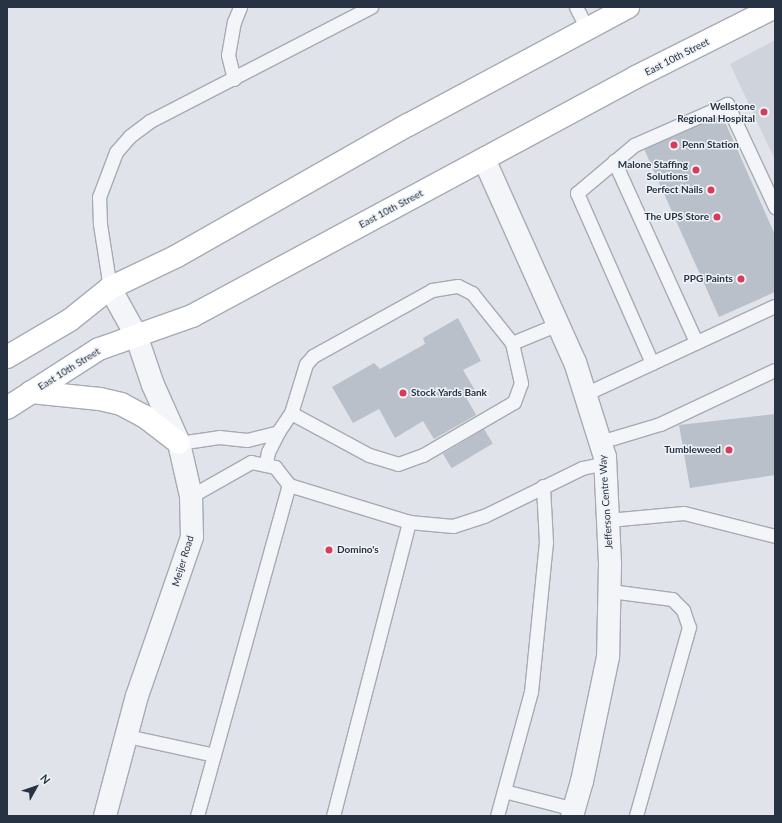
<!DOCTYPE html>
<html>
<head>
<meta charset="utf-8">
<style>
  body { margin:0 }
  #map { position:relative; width:782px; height:823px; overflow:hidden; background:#e0e4ea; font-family:Lato,sans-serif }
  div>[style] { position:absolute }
  .built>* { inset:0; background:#ced3dc }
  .building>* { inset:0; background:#b9c0ca; transform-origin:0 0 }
  .roads { filter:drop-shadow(1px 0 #a5abb5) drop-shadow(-1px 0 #a5abb5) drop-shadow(0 1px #a5abb5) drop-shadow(0 -1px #a5abb5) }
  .lane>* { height:13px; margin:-6.5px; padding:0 6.5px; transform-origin:6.5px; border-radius:6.5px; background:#f3f5f8 }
  .street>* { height:22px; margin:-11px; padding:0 11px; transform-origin:11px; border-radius:11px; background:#f3f5f8 }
  .primary>* { height:22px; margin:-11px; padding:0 11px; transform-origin:11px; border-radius:11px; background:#fff }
  .dots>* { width:11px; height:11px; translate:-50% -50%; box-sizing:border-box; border:2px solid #eff3f7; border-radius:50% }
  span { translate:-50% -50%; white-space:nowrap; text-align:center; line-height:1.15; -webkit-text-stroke:3px #eff3f7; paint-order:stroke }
  .street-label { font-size:10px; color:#273243 }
  .poi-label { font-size:10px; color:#273243; font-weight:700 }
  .right { translate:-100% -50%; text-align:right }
  .left { translate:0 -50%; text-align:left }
  .frame { position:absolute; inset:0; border:8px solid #273243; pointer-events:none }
  .north { position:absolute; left:16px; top:767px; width:40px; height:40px; -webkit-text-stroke:3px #eff3f7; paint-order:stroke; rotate:50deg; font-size:11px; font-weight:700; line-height:16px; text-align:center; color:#273243 }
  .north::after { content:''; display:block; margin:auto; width:14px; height:18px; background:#273243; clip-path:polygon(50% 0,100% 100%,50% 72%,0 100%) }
</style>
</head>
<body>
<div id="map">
  <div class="built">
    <div style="clip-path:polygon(775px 40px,775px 160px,730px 64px)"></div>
  </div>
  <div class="building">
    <div style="clip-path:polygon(722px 115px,775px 235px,775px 292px,719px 317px,644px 149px)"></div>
    <div style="clip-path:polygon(458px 318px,481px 361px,463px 370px,475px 390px,466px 397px,476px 415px,434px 439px,423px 421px,395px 438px,379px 409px,353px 423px,332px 387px,374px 363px,380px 369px,425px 344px,423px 338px)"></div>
    <div style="clip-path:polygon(775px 414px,775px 475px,690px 488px,679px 425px)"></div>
    <div style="left:484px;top:429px;width:17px;height:48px;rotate:59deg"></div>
  </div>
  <div class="roads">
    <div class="lane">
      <div style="left:576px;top:7px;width:25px;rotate:63deg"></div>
      <div style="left:234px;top:79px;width:25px;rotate:-104deg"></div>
      <div style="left:228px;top:55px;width:34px;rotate:-80deg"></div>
      <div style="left:234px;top:22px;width:16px;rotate:-68deg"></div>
      <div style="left:614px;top:161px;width:199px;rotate:65.6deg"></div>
      <div style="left:110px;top:288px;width:65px;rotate:-98.9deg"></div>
      <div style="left:100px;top:224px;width:27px;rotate:-92deg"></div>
      <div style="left:99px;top:197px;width:48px;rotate:-69.3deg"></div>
      <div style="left:116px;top:152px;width:21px;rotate:-49deg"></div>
      <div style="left:130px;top:136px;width:25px;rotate:-37deg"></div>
      <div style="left:150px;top:121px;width:249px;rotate:-27.3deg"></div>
      <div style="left:652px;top:363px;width:186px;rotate:-113.8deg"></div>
      <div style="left:577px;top:193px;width:75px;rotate:-40.1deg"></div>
      <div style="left:634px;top:145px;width:102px;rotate:-23.8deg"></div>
      <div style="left:727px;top:104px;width:114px;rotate:65deg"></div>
      <div style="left:585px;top:394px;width:209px;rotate:-24.9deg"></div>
      <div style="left:291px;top:413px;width:89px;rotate:28.3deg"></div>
      <div style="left:369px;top:455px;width:30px;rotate:17deg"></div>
      <div style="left:398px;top:464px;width:27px;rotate:-20deg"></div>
      <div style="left:423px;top:455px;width:105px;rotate:-30.2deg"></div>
      <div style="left:514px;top:402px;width:20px;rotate:-70deg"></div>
      <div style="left:521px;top:383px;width:41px;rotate:-102.7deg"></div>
      <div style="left:600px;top:442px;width:63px;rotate:-16.7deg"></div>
      <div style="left:660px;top:424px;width:127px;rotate:-25.2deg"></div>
      <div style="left:179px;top:443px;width:40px;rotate:-8.5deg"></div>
      <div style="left:219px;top:437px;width:28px;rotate:6deg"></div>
      <div style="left:247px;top:440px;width:32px;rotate:-14deg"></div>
      <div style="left:278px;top:432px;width:23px;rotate:-56deg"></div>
      <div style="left:291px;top:413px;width:51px;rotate:-73deg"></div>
      <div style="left:306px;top:364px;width:11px;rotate:-49deg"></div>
      <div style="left:313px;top:356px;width:136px;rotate:-29deg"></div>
      <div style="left:432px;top:290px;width:26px;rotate:-9deg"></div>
      <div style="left:458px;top:286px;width:16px;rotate:27deg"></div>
      <div style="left:472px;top:293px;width:64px;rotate:51.3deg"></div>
      <div style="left:512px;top:343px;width:50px;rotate:-22.4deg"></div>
      <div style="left:266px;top:463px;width:11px;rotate:-80deg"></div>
      <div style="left:268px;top:452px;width:22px;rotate:-63deg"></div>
      <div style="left:191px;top:496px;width:69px;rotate:-29.5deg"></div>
      <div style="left:251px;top:462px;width:25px;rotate:12deg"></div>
      <div style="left:275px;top:467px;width:23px;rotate:52deg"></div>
      <div style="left:608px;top:520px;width:76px;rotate:-5.3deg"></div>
      <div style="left:684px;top:513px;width:94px;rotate:14.2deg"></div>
      <div style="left:610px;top:591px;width:63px;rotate:7.4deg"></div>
      <div style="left:672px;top:599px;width:16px;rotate:45deg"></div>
      <div style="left:683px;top:610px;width:18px;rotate:71deg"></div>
      <div style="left:689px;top:627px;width:196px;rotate:105.7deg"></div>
      <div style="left:127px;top:736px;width:89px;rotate:12.3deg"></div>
      <div style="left:504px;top:791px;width:72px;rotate:14.4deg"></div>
      <div style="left:197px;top:816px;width:344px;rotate:-74.5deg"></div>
      <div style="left:289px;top:485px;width:126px;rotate:17.1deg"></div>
      <div style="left:409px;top:522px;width:44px;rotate:5.2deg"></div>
      <div style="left:453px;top:526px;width:33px;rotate:-18deg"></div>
      <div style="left:484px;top:516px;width:109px;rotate:-26.1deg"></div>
      <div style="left:582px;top:468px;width:24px;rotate:-12deg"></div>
      <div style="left:333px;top:816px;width:304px;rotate:-75.5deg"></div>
      <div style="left:497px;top:816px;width:129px;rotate:-74.7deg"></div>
      <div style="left:531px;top:692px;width:151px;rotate:-84.3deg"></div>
      <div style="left:546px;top:542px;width:56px;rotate:-93.1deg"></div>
    </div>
    <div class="street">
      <div style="left:484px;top:159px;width:222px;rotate:65.9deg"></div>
      <div style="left:575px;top:362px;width:100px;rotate:72.5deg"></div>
      <div style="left:605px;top:457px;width:108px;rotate:87.3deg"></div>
      <div style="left:610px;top:565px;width:92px;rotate:91.2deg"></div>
      <div style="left:608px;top:657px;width:127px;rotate:101.8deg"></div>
      <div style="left:582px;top:781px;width:36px;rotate:106deg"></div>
      <div style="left:105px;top:816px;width:124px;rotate:-75.1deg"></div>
      <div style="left:137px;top:696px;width:168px;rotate:-70.9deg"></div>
      <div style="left:192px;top:537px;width:41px;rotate:-91.4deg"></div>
      <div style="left:191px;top:496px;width:54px;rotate:-102.8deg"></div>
      <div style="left:179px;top:443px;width:64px;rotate:-114.1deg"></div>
      <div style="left:153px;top:385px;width:53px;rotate:-108.8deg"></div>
      <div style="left:136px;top:335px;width:54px;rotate:-119deg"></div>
    </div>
    <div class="primary">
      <div style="left:7px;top:357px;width:73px;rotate:-30.4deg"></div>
      <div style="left:70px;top:320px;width:51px;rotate:-38.7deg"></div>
      <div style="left:110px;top:288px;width:74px;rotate:-25.5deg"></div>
      <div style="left:177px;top:256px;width:266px;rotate:-29.6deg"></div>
      <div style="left:408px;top:125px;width:250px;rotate:-28.2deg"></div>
      <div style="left:31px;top:392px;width:69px;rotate:5.8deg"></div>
      <div style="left:100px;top:399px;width:22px;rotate:13deg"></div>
      <div style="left:121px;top:404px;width:26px;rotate:28deg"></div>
      <div style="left:144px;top:416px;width:44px;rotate:37.6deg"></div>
      <div style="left:7px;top:408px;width:109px;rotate:-32.7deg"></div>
      <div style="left:99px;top:349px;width:99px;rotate:-19.5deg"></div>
      <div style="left:192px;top:316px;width:504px;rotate:-28.29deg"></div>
      <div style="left:636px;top:77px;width:156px;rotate:-26.7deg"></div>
    </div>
  </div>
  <div class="dots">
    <div style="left:764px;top:112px;background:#d93b5a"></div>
    <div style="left:674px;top:145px;background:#d93b5a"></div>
    <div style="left:696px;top:170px;background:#d93b5a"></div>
    <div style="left:711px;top:190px;background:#d93b5a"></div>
    <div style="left:717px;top:217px;background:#d93b5a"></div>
    <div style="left:741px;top:279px;background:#d93b5a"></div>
    <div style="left:403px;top:393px;background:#d93b5a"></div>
    <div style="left:729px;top:450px;background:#d93b5a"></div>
    <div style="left:329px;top:550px;background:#d93b5a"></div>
  </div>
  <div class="street-label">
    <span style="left:677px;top:57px;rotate:-27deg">East 10th Street</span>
    <span style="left:391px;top:209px;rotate:-28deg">East 10th Street</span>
    <span style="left:69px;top:369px;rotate:-32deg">East 10th Street</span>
    <span style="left:606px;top:502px;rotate:-94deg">Jefferson Centre Way</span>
    <span style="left:183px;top:561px;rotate:-73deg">Meijer Road</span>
  </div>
  <div class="poi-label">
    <span class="right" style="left:755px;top:112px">Wellstone<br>Regional Hospital</span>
    <span class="left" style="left:682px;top:145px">Penn Station</span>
    <span class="right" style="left:688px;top:170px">Malone Staffing<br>Solutions</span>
    <span class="right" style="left:703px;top:190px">Perfect Nails</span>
    <span class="right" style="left:709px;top:217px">The UPS Store</span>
    <span class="right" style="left:733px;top:279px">PPG Paints</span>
    <span class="left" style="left:411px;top:393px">Stock Yards Bank</span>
    <span class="right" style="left:721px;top:450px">Tumbleweed</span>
    <span class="left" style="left:337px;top:550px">Domino's</span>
  </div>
  <div class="frame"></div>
  <div class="north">N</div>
</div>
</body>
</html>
